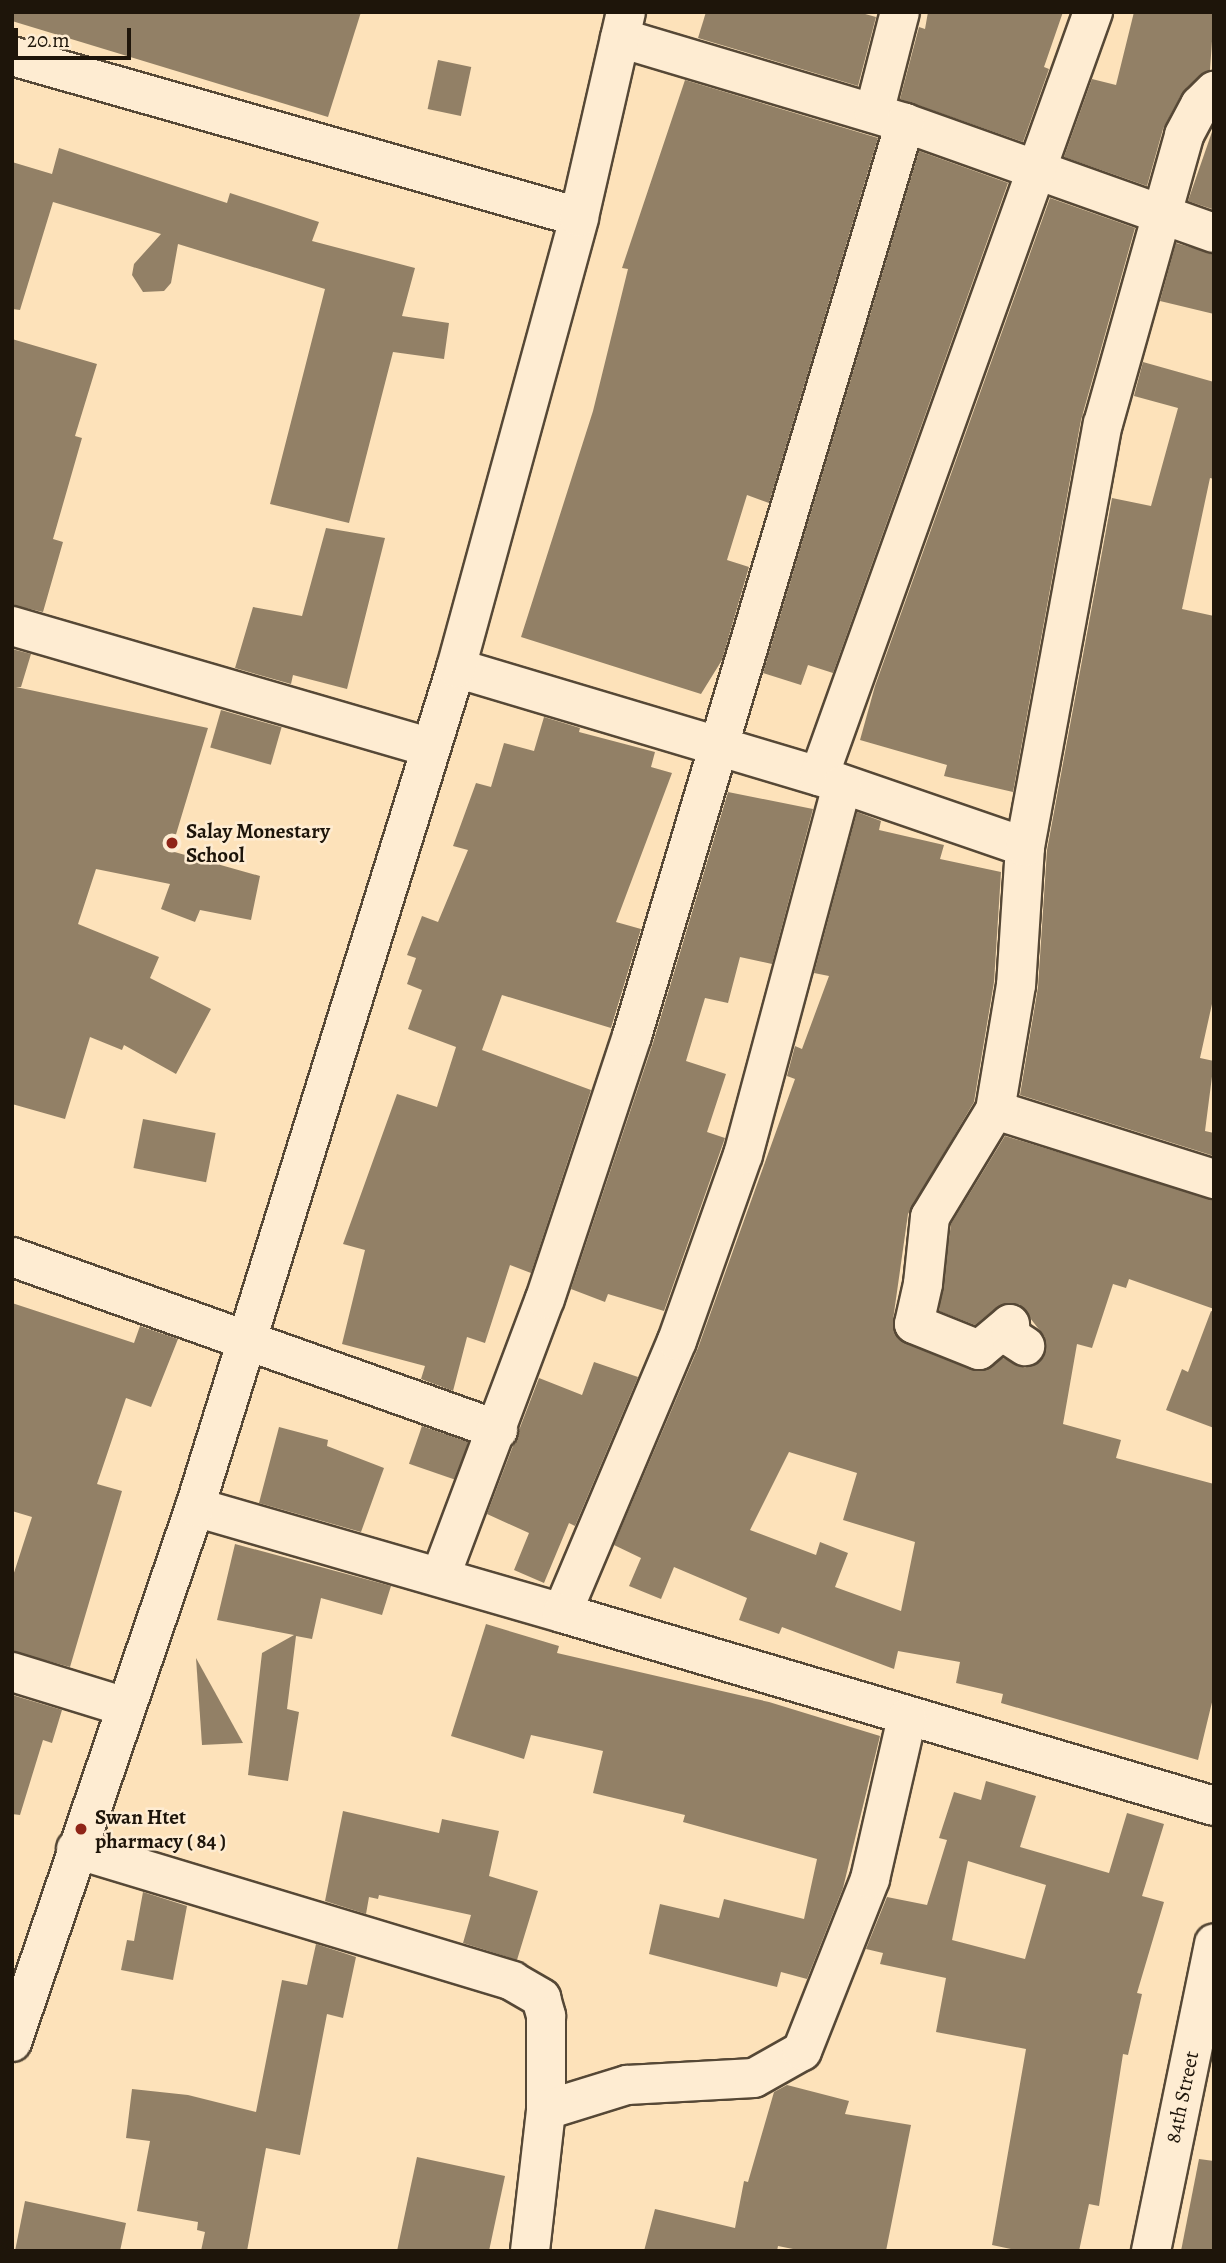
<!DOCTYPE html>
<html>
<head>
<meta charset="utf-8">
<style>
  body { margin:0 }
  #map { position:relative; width:1226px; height:2263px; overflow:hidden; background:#fde2ba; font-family:Alegreya,serif }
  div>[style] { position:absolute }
  .building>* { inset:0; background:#928066; transform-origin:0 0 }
  .roads { filter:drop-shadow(2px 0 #564836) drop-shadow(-2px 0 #564836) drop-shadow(0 2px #564836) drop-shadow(0 -2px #564836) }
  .street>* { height:38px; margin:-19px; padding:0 19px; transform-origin:19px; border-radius:19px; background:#feecd2 }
  .secondary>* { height:38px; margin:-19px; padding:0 19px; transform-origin:19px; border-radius:19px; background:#feecd2 }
  .dots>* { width:19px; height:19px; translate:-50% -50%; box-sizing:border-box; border:4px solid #feecd2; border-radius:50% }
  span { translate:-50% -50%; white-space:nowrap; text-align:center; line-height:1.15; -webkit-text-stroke:5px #feecd2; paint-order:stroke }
  .poi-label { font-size:21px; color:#1e150a; font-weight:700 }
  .left { translate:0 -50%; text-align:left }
  .street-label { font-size:21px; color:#1e150a }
  .frame { position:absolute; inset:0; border:14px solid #1e150a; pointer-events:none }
  .scale { position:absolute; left:14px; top:28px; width:117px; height:32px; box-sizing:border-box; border:4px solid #1e150a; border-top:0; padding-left:9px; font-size:21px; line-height:24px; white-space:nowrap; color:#1e150a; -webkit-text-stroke:5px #feecd2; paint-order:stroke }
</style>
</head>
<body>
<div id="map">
  <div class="building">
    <div style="clip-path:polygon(12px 12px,361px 12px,328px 117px,12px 21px)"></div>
    <div style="clip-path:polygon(706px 12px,858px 12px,876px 17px,858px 86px,698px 38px)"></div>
    <div style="clip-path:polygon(928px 12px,1063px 12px,1044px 67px,1049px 69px,1023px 142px,900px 99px,919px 27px,925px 29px)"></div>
    <div style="clip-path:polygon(1134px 12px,1214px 12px,1210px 70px,1181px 95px,1163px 129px,1147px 186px,1064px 157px,1092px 79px,1116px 85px)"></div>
    <div style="left:438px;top:60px;width:34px;height:50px;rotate:12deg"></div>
    <div style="clip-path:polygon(685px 80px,878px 138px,769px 503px,747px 495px,727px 560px,749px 567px,722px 660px,701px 694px,521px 637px,593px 411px,628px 269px,622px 268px)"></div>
    <div style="clip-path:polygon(1214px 126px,1214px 202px,1212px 209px,1188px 201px)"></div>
    <div style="clip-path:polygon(59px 148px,227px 203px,230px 193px,319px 222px,312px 241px,415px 268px,402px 316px,449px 323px,444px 359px,393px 352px,349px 523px,270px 504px,325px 289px,178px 244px,171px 283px,164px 291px,143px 292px,132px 275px,134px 264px,161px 234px,53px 202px,20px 310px,12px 309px,12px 162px,52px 174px)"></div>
    <div style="clip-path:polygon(919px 151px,1008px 183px,833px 673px,808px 665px,801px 685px,763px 673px)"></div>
    <div style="clip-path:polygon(1050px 198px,1135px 228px,1081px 420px,1013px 792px,944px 776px,947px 765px,860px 740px,875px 686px)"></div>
    <div style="clip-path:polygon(1176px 243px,1214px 254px,1214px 314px,1160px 301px)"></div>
    <div style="clip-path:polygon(12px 339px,97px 364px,75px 436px,82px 438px,53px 539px,63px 542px,43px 612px,12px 605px)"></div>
    <div style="clip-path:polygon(1143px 362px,1214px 382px,1214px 479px,1210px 478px,1182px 609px,1214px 616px,1214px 995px,1200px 1058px,1214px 1061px,1205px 1131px,1214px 1133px,1214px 1156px,1020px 1095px,1038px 987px,1047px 850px,1112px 498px,1151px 506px,1178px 408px,1134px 396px)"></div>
    <div style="clip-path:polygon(326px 528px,385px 538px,347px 689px,293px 675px,291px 684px,235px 668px,253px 607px,302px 616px)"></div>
    <div style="clip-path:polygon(12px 649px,31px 654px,21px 687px,16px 687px,208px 728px,171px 851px,260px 876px,251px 920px,200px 910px,195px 922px,161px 909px,170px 884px,96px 869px,78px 924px,159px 957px,150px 978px,211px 1009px,176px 1074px,124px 1045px,122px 1050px,90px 1037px,65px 1119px,12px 1104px)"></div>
    <div style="left:221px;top:710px;width:63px;height:39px;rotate:16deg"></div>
    <div style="clip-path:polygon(544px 717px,580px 728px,579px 732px,655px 752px,651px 767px,672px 773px,616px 922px,641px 929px,611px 1028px,502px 995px,482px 1050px,591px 1090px,531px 1273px,510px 1265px,485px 1343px,467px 1337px,453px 1391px,421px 1379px,425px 1366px,342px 1344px,365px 1250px,343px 1244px,397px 1094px,437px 1107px,456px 1047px,408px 1029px,422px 990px,407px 984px,416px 958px,407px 955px,422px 916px,438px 922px,468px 850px,453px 846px,476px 783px,491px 787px,504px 743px,534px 751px)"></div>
    <div style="clip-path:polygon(728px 792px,813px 809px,772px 964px,740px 957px,728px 1003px,705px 998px,686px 1061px,726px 1074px,707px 1132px,725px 1138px,664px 1311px,608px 1294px,605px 1302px,571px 1289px,653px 1043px)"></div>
    <div style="clip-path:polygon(evenodd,857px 812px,881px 821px,879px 830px,944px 845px,940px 859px,1001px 872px,994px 982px,974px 1102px,908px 1214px,893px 1320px,898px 1339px,972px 1370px,983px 1371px,1003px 1358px,1025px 1368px,1044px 1357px,1045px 1337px,1019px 1304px,997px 1307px,975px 1325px,939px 1311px,951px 1224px,1005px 1136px,1214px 1200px,1214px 1309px,1129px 1279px,1126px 1288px,1113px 1284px,1092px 1348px,1077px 1344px,1063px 1424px,1121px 1440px,1116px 1458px,1214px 1484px,1214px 1694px,1198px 1760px,1001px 1703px,1003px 1694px,956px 1683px,960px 1662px,898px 1651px,894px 1669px,782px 1627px,779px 1634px,739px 1620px,747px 1598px,674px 1567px,661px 1599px,629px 1586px,641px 1558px,614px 1545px,698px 1348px,795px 1079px,787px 1076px,795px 1046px,802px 1049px,829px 976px,814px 973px,857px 812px,789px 1452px,857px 1473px,843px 1520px,915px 1542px,901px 1611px,835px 1587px,848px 1553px,820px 1542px,816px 1555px,750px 1530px,789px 1452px)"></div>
    <div style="left:143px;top:1119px;width:74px;height:50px;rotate:11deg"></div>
    <div style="clip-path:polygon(12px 1303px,134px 1343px,140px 1326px,178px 1339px,151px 1407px,126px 1398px,97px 1484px,122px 1491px,70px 1667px,12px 1651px,12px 1579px,32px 1517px,12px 1511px)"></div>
    <div style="clip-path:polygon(1211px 1311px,1214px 1312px,1214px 1428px,1166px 1410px,1182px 1369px,1188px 1372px)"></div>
    <div style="clip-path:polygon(594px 1362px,638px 1377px,575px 1526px,569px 1523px,544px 1583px,514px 1570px,529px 1533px,487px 1514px,539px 1378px,582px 1395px)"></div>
    <div style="left:422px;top:1426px;width:49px;height:40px;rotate:19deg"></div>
    <div style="clip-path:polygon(279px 1427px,328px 1440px,327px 1446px,384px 1468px,361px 1532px,259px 1503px)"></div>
    <div style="clip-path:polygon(235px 1544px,391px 1586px,382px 1615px,321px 1598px,312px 1639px,296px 1636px,287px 1709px,299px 1712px,288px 1781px,248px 1775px,262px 1653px,294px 1635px,217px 1620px)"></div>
    <div style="clip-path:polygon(486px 1624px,559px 1646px,557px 1653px,769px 1702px,880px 1736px,843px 1888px,807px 1979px,781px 1972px,777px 1987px,649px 1954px,660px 1904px,719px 1918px,724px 1899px,804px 1919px,817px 1859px,683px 1822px,685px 1815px,593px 1793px,603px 1751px,531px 1735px,524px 1759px,451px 1736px)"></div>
    <div style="clip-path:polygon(196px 1658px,243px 1743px,202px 1745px)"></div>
    <div style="clip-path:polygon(12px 1695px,62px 1710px,52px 1743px,43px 1740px,20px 1815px,12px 1814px)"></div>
    <div style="clip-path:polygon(evenodd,986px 1781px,1036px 1796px,1020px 1847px,1109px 1873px,1127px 1813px,1164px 1824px,1142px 1896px,1164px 1902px,1137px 1993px,1142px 1994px,1128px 2055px,1123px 2054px,1099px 2206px,1089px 2204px,1079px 2251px,1020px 2251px,992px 2245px,1026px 2049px,936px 2032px,946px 1978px,880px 1964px,883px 1953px,866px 1949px,887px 1897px,927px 1905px,947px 1840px,939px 1838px,954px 1792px,981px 1800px,986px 1781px,968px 1861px,1046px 1885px,1025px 1959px,952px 1940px,968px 1861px)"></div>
    <div style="clip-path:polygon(343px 1811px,439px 1833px,442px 1819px,499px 1831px,489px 1876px,538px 1891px,517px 1960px,463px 1943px,471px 1915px,379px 1895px,378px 1899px,369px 1897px,366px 1914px,325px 1901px)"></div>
    <div style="clip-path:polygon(143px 1892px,187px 1906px,173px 1980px,121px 1970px,127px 1940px,134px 1941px)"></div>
    <div style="clip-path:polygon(316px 1944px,356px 1957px,343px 2018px,327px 2014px,300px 2155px,266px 2148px,247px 2251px,201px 2251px,205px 2232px,197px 2230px,198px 2222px,137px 2211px,150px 2141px,126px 2138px,132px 2089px,188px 2095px,256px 2112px,282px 1980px,307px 1985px)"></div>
    <div style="clip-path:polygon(787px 2085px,849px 2101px,845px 2114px,911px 2125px,886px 2251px,803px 2251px,778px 2246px,777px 2251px,644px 2251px,655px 2209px,735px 2228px,744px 2181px,748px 2182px,774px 2092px)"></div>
    <div style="clip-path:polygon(417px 2157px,505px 2176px,489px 2251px,397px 2251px)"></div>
    <div style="clip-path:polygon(1199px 2159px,1214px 2161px,1214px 2251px,1181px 2251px)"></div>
    <div style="clip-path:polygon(25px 2201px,126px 2223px,120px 2251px,15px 2251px)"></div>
  </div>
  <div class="roads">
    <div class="street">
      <div style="left:620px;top:38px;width:297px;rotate:16.6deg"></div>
      <div style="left:905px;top:123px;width:328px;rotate:19.6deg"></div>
      <div style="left:12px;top:56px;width:589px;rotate:15.85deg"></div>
      <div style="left:874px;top:113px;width:104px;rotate:-75.6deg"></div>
      <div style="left:12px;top:626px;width:436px;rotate:16.2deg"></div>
      <div style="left:456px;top:668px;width:379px;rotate:16.6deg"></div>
      <div style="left:819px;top:776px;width:218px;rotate:19deg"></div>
      <div style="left:1025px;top:847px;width:138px;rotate:93.7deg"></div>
      <div style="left:1016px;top:985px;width:127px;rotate:99.5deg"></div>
      <div style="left:995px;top:1110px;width:230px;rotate:17.5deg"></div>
      <div style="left:819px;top:776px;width:812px;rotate:-70.27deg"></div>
      <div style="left:1025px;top:847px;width:430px;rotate:-79.6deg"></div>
      <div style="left:1103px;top:424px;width:300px;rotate:-74.3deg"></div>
      <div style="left:1184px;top:135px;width:34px;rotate:-62deg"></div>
      <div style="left:1200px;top:105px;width:20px;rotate:-45deg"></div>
      <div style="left:995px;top:1110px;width:125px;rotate:121.3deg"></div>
      <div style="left:930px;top:1217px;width:67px;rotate:96deg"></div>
      <div style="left:923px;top:1284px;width:41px;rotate:102.7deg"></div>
      <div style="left:914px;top:1324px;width:70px;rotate:21.8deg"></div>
      <div style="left:979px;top:1350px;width:40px;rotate:-40deg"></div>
      <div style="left:1010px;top:1324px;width:13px;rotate:86deg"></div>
      <div style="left:1011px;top:1337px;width:17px;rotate:33deg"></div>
      <div style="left:12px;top:1257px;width:516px;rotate:19.59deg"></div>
      <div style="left:195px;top:1507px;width:382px;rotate:16.1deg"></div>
      <div style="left:562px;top:1613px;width:295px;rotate:-67.1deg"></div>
      <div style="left:677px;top:1341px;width:197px;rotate:-70.5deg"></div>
      <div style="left:743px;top:1155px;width:383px;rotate:-75deg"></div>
      <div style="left:441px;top:1575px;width:295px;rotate:-69.4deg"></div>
      <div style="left:545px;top:1299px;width:277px;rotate:-71.7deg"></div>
      <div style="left:632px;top:1036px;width:953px;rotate:-73.35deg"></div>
      <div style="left:562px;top:1613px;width:680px;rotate:16.49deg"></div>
      <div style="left:12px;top:1672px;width:119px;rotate:17.1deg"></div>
      <div style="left:76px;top:1849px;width:456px;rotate:16.8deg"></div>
      <div style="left:512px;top:1981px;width:34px;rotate:30deg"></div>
      <div style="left:541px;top:1998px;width:19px;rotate:74deg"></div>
      <div style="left:546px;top:2016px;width:94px;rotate:90deg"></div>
      <div style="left:530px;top:2251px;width:142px;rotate:-83.5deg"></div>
      <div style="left:546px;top:2110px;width:85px;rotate:-17.2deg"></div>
      <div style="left:627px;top:2085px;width:127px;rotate:-3.2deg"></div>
      <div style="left:754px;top:2078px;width:55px;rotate:-29.4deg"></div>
      <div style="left:802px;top:2051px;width:185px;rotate:-68.4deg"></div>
      <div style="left:870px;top:1879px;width:165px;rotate:-77.1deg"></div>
      <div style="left:1151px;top:2251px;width:314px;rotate:-78.4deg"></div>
    </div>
    <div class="secondary">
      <div style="left:12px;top:2042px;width:565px;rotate:-71.12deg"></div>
      <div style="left:195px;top:1507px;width:879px;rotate:-72.72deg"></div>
      <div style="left:456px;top:668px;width:467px;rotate:-74.7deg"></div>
      <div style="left:579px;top:217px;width:210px;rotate:-77.1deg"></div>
    </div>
  </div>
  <div class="dots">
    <div style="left:172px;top:843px;background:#8f2418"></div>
    <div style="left:81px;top:1829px;background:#8f2418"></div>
  </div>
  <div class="poi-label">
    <span class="left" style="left:186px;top:843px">Salay Monestary<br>School</span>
    <span class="left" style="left:95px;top:1829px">Swan Htet<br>pharmacy ( 84 )</span>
  </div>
  <div class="street-label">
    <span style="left:1182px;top:2097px;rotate:-78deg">84th Street</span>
  </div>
  <div class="frame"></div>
  <div class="scale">20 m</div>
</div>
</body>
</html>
